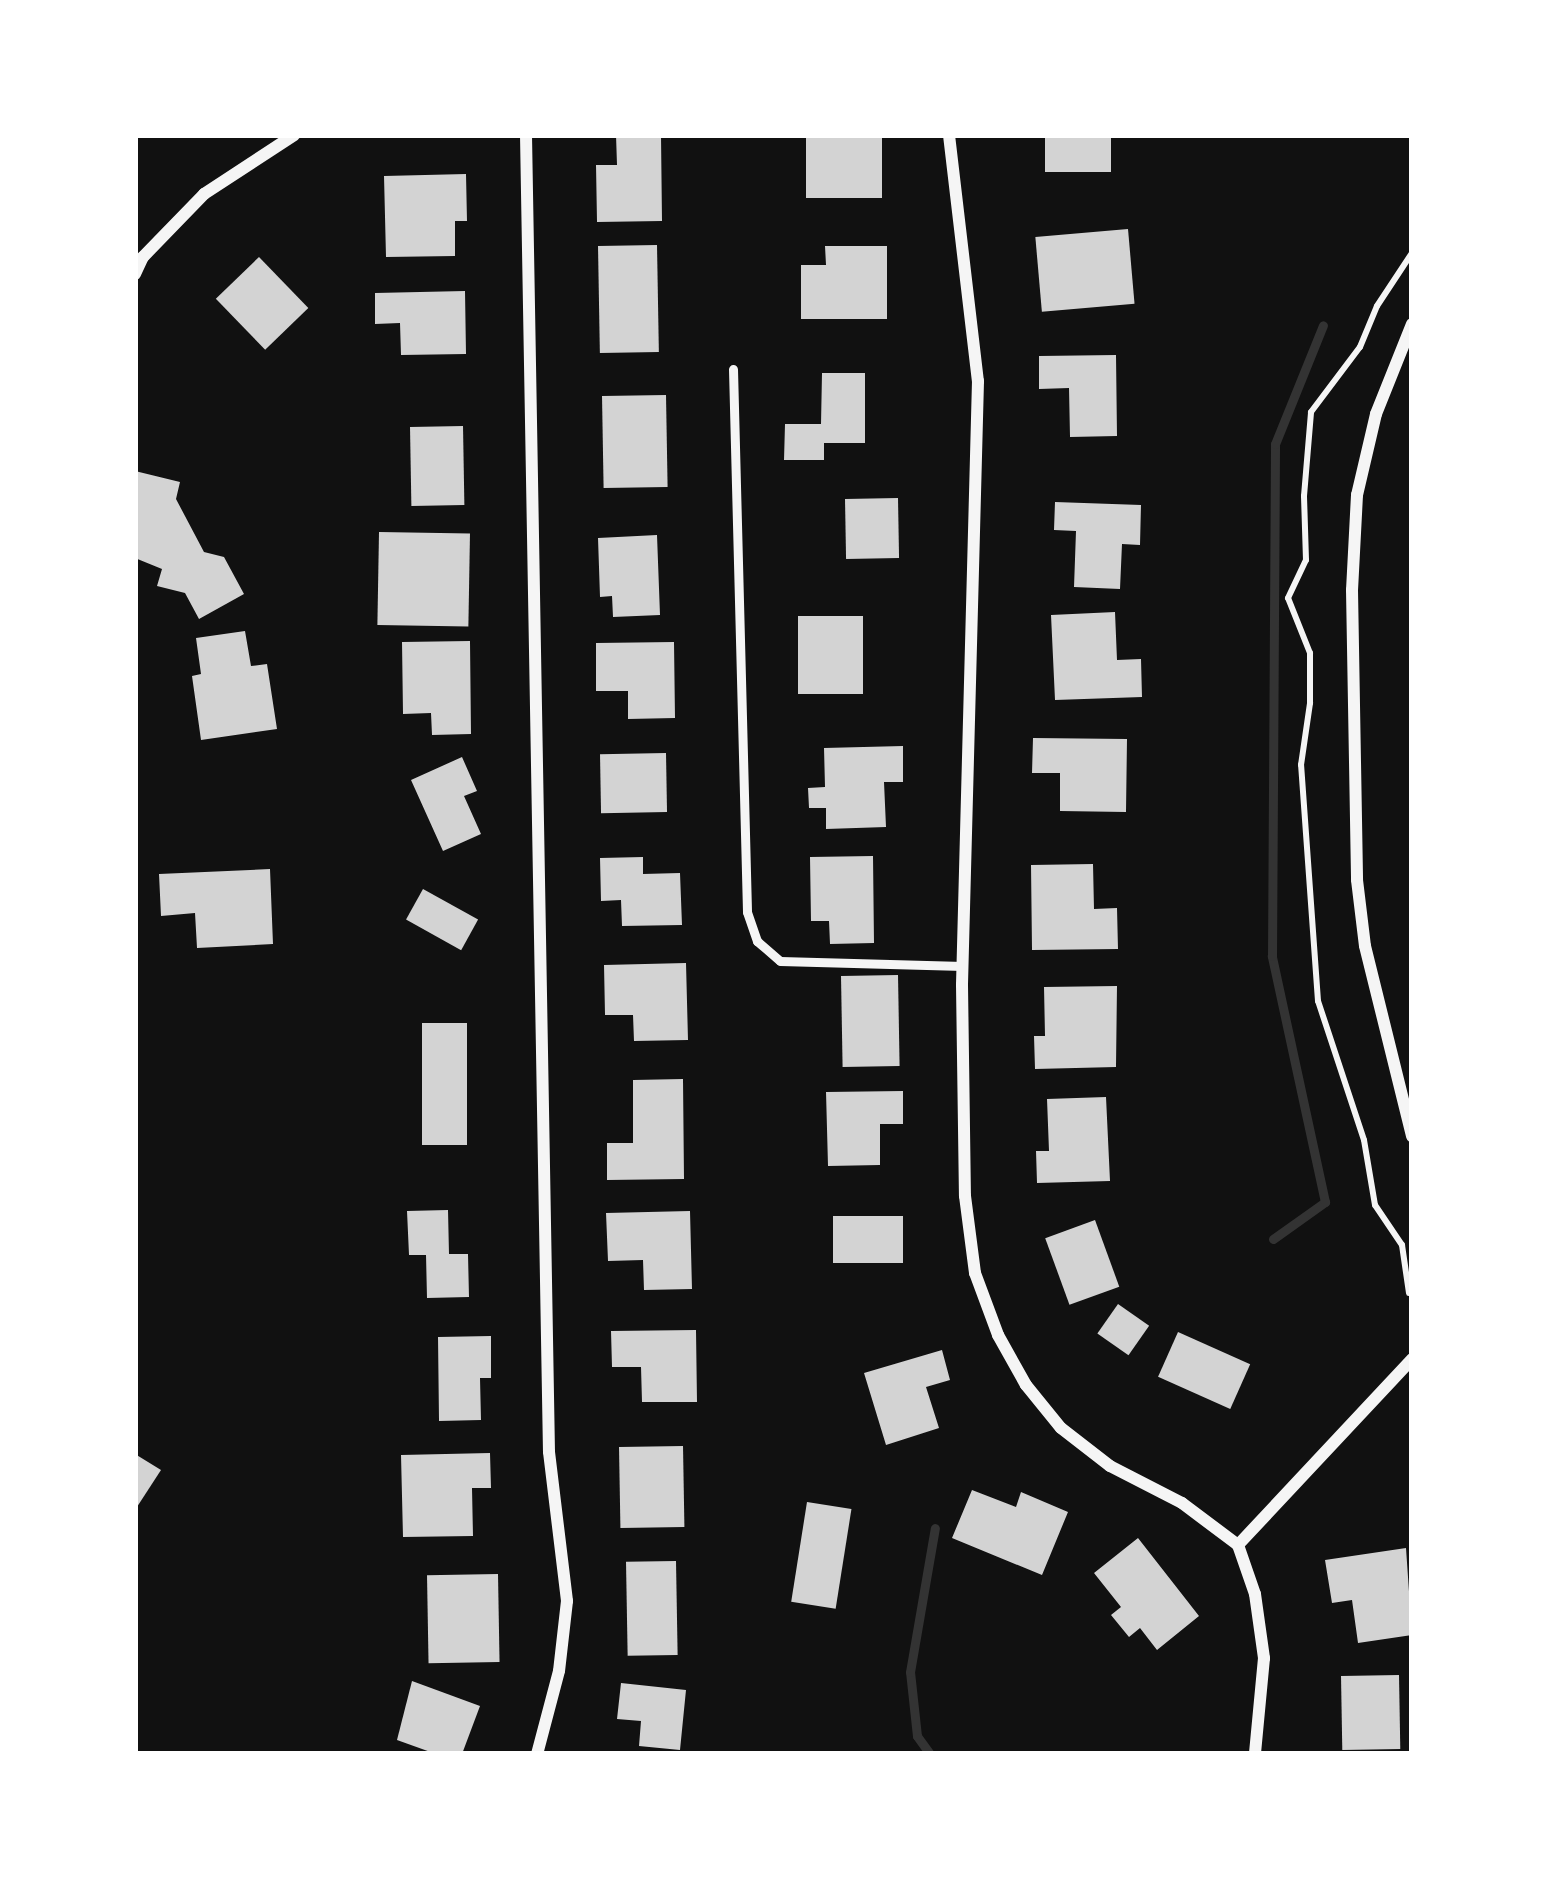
<!DOCTYPE html>
<html>
<head>
<meta charset="utf-8">
<style>
  body { margin:0 }
  #map { position:relative; width:1547px; height:1889px; overflow:hidden; background:#111; font-family:Signika,sans-serif }
  div>[style] { position:absolute }
  .stream>* { height:9px; margin:-4.5px; padding:0 4.5px; transform-origin:4.5px; border-radius:4.5px; background:#333 }
  .building>* { inset:0; background:#d3d3d3; transform-origin:0 0 }
  .path>* { height:6px; margin:-3px; padding:0 3px; transform-origin:3px; border-radius:3px; background:#f5f5f5 }
  .service>* { height:9px; margin:-4.5px; padding:0 4.5px; transform-origin:4.5px; border-radius:4.5px; background:#f5f5f5 }
  .minor>* { height:12px; margin:-6px; padding:0 6px; transform-origin:6px; border-radius:6px; background:#f5f5f5 }
  span { translate:-50% -50%; white-space:nowrap; text-align:center; line-height:1.15; -webkit-text-stroke:9px #fff; paint-order:stroke }
  .frame { position:absolute; inset:0; border:138px solid #fff; pointer-events:none }
</style>
</head>
<body>
<div id="map">
  <div class="stream">
    <div style="left:1273px;top:1239px;width:64px;rotate:-35.4deg"></div>
    <div style="left:1325px;top:1202px;width:252px;rotate:-102.2deg"></div>
    <div style="left:1272px;top:956px;width:512px;rotate:-89.66deg"></div>
    <div style="left:1275px;top:444px;width:128px;rotate:-68deg"></div>
    <div style="left:930px;top:1754px;width:22px;rotate:-126deg"></div>
    <div style="left:917px;top:1736px;width:64px;rotate:-96.2deg"></div>
    <div style="left:910px;top:1672px;width:146px;rotate:-80.2deg"></div>
  </div>
  <div class="building">
    <div style="clip-path:polygon(616px 135px,661px 135px,662px 221px,597px 222px,596px 165px,617px 165px)"></div>
    <div style="left:806px;top:135px;width:76px;height:63px"></div>
    <div style="left:1045px;top:135px;width:66px;height:37px"></div>
    <div style="clip-path:polygon(466px 174px,467px 221px,455px 221px,455px 256px,386px 257px,384px 176px)"></div>
    <div style="left:1128px;top:229px;width:75px;height:93px;rotate:85deg"></div>
    <div style="left:657px;top:245px;width:107px;height:59px;rotate:89deg"></div>
    <div style="clip-path:polygon(825px 246px,887px 246px,887px 319px,801px 319px,801px 265px,826px 265px)"></div>
    <div style="left:259px;top:257px;width:71px;height:60px;rotate:46deg"></div>
    <div style="clip-path:polygon(465px 291px,466px 354px,401px 355px,400px 323px,375px 324px,375px 293px)"></div>
    <div style="clip-path:polygon(1116px 355px,1117px 436px,1070px 437px,1069px 388px,1039px 389px,1039px 356px)"></div>
    <div style="clip-path:polygon(822px 373px,865px 373px,865px 443px,824px 443px,824px 460px,784px 460px,785px 424px,821px 424px)"></div>
    <div style="left:666px;top:395px;width:92px;height:64px;rotate:89deg"></div>
    <div style="left:463px;top:426px;width:79px;height:53px;rotate:89deg"></div>
    <div style="clip-path:polygon(135px 471px,180px 482px,176px 499px,204px 552px,224px 557px,244px 594px,199px 619px,185px 593px,157px 586px,162px 569px,135px 558px)"></div>
    <div style="left:898px;top:498px;width:60px;height:53px;rotate:89deg"></div>
    <div style="clip-path:polygon(1055px 502px,1141px 505px,1140px 545px,1122px 544px,1120px 589px,1074px 587px,1076px 531px,1054px 530px)"></div>
    <div style="left:379px;top:532px;width:91px;height:93px;rotate:1deg"></div>
    <div style="clip-path:polygon(657px 535px,660px 615px,613px 617px,612px 596px,600px 597px,598px 538px)"></div>
    <div style="clip-path:polygon(1115px 612px,1117px 660px,1141px 659px,1142px 697px,1055px 700px,1051px 615px)"></div>
    <div style="left:798px;top:616px;width:65px;height:78px"></div>
    <div style="clip-path:polygon(245px 631px,251px 666px,267px 664px,277px 729px,201px 740px,192px 676px,201px 674px,196px 638px)"></div>
    <div style="clip-path:polygon(470px 641px,471px 734px,432px 735px,431px 713px,403px 714px,402px 642px)"></div>
    <div style="clip-path:polygon(674px 642px,675px 718px,628px 719px,628px 691px,596px 691px,596px 643px)"></div>
    <div style="clip-path:polygon(1033px 738px,1127px 739px,1126px 812px,1060px 811px,1060px 773px,1032px 773px)"></div>
    <div style="clip-path:polygon(903px 746px,903px 782px,884px 782px,886px 827px,826px 829px,826px 808px,809px 808px,808px 788px,825px 787px,824px 748px)"></div>
    <div style="left:666px;top:753px;width:59px;height:66px;rotate:89deg"></div>
    <div style="clip-path:polygon(462px 757px,477px 791px,464px 796px,481px 834px,443px 851px,411px 780px)"></div>
    <div style="clip-path:polygon(873px 856px,874px 943px,830px 944px,829px 921px,811px 921px,810px 857px)"></div>
    <div style="clip-path:polygon(643px 857px,643px 874px,680px 873px,682px 925px,622px 926px,621px 900px,601px 901px,600px 858px)"></div>
    <div style="clip-path:polygon(1093px 864px,1094px 909px,1117px 908px,1118px 949px,1032px 950px,1031px 865px)"></div>
    <div style="clip-path:polygon(270px 869px,273px 944px,197px 948px,195px 913px,161px 916px,159px 874px)"></div>
    <div style="left:423px;top:889px;width:63px;height:35px;rotate:29deg"></div>
    <div style="clip-path:polygon(686px 963px,688px 1040px,634px 1041px,633px 1015px,605px 1015px,604px 965px)"></div>
    <div style="left:898px;top:975px;width:91px;height:57px;rotate:89deg"></div>
    <div style="clip-path:polygon(1117px 986px,1116px 1067px,1035px 1069px,1034px 1036px,1045px 1036px,1044px 987px)"></div>
    <div style="left:422px;top:1023px;width:45px;height:122px"></div>
    <div style="clip-path:polygon(683px 1079px,684px 1179px,607px 1180px,607px 1143px,633px 1143px,633px 1080px)"></div>
    <div style="clip-path:polygon(903px 1091px,903px 1124px,880px 1124px,880px 1165px,828px 1166px,826px 1092px)"></div>
    <div style="clip-path:polygon(1106px 1097px,1110px 1181px,1037px 1183px,1036px 1151px,1049px 1151px,1047px 1099px)"></div>
    <div style="clip-path:polygon(448px 1210px,449px 1254px,468px 1254px,469px 1297px,427px 1298px,426px 1255px,409px 1255px,407px 1211px)"></div>
    <div style="clip-path:polygon(690px 1211px,692px 1289px,644px 1290px,643px 1260px,608px 1261px,606px 1213px)"></div>
    <div style="left:903px;top:1216px;width:47px;height:70px;rotate:90deg"></div>
    <div style="left:1095px;top:1220px;width:71px;height:53px;rotate:70deg"></div>
    <div style="left:1118px;top:1304px;width:38px;height:36px;rotate:35deg"></div>
    <div style="clip-path:polygon(696px 1330px,697px 1402px,642px 1402px,641px 1367px,612px 1367px,611px 1331px)"></div>
    <div style="left:1178px;top:1332px;width:79px;height:49px;rotate:24deg"></div>
    <div style="clip-path:polygon(491px 1336px,491px 1378px,480px 1378px,481px 1420px,439px 1421px,438px 1337px)"></div>
    <div style="clip-path:polygon(942px 1350px,950px 1380px,926px 1387px,939px 1428px,886px 1445px,864px 1373px)"></div>
    <div style="left:683px;top:1446px;width:81px;height:64px;rotate:89deg"></div>
    <div style="clip-path:polygon(490px 1453px,491px 1488px,472px 1488px,473px 1536px,403px 1537px,401px 1455px)"></div>
    <div style="clip-path:polygon(135px 1454px,161px 1470px,135px 1510px)"></div>
    <div style="clip-path:polygon(972px 1490px,1016px 1507px,1021px 1492px,1068px 1512px,1042px 1575px,952px 1538px)"></div>
    <div style="left:807px;top:1502px;width:45px;height:101px;rotate:9deg"></div>
    <div style="clip-path:polygon(1138px 1538px,1199px 1616px,1157px 1650px,1140px 1628px,1129px 1637px,1111px 1615px,1121px 1607px,1094px 1573px)"></div>
    <div style="clip-path:polygon(1406px 1548px,1412px 1635px,1358px 1643px,1352px 1600px,1332px 1603px,1325px 1560px)"></div>
    <div style="left:676px;top:1561px;width:94px;height:50px;rotate:89deg"></div>
    <div style="left:498px;top:1574px;width:88px;height:71px;rotate:89deg"></div>
    <div style="left:1399px;top:1675px;width:74px;height:58px;rotate:89deg"></div>
    <div style="clip-path:polygon(412px 1681px,480px 1706px,462px 1754px,436px 1754px,397px 1740px)"></div>
    <div style="clip-path:polygon(621px 1683px,686px 1690px,680px 1750px,639px 1746px,641px 1721px,617px 1719px)"></div>
  </div>
  <div class="path">
    <div style="left:1409px;top:1293px;width:49px;rotate:-98.3deg"></div>
    <div style="left:1402px;top:1245px;width:48px;rotate:-124deg"></div>
    <div style="left:1375px;top:1205px;width:66px;rotate:-99.6deg"></div>
    <div style="left:1364px;top:1140px;width:146px;rotate:-108.3deg"></div>
    <div style="left:1318px;top:1001px;width:237px;rotate:-94.1deg"></div>
    <div style="left:1301px;top:765px;width:63px;rotate:-81.7deg"></div>
    <div style="left:1310px;top:703px;width:50px;rotate:-90deg"></div>
    <div style="left:1310px;top:653px;width:59px;rotate:-111.8deg"></div>
    <div style="left:1288px;top:598px;width:42px;rotate:-64.7deg"></div>
    <div style="left:1306px;top:560px;width:64px;rotate:-91.8deg"></div>
    <div style="left:1304px;top:496px;width:84px;rotate:-85.2deg"></div>
    <div style="left:1311px;top:412px;width:81px;rotate:-53deg"></div>
    <div style="left:1360px;top:347px;width:44px;rotate:-67.5deg"></div>
    <div style="left:1377px;top:306px;width:64px;rotate:-56.6deg"></div>
  </div>
  <div class="service">
    <div style="left:733px;top:369px;width:543px;rotate:88.52deg"></div>
    <div style="left:747px;top:912px;width:31px;rotate:71deg"></div>
    <div style="left:757px;top:941px;width:30px;rotate:41deg"></div>
    <div style="left:780px;top:961px;width:183px;rotate:1.6deg"></div>
  </div>
  <div class="minor">
    <div style="left:526px;top:135px;width:1317px;rotate:89deg"></div>
    <div style="left:549px;top:1452px;width:150px;rotate:83.1deg"></div>
    <div style="left:567px;top:1601px;width:70px;rotate:96.5deg"></div>
    <div style="left:559px;top:1671px;width:86px;rotate:104.8deg"></div>
    <div style="left:949px;top:135px;width:248px;rotate:83.3deg"></div>
    <div style="left:978px;top:381px;width:604px;rotate:91.52deg"></div>
    <div style="left:962px;top:985px;width:211px;rotate:89.2deg"></div>
    <div style="left:965px;top:1196px;width:78px;rotate:82.6deg"></div>
    <div style="left:975px;top:1273px;width:66px;rotate:69.6deg"></div>
    <div style="left:998px;top:1335px;width:57px;rotate:60.8deg"></div>
    <div style="left:1026px;top:1385px;width:55px;rotate:50.9deg"></div>
    <div style="left:1061px;top:1428px;width:62px;rotate:37.8deg"></div>
    <div style="left:1110px;top:1466px;width:81px;rotate:27.2deg"></div>
    <div style="left:1182px;top:1503px;width:70px;rotate:36.9deg"></div>
    <div style="left:1238px;top:1545px;width:52px;rotate:70.9deg"></div>
    <div style="left:1255px;top:1594px;width:65px;rotate:82deg"></div>
    <div style="left:1264px;top:1658px;width:96px;rotate:95.4deg"></div>
    <div style="left:135px;top:274px;width:19px;rotate:-65deg"></div>
    <div style="left:143px;top:257px;width:88px;rotate:-45.9deg"></div>
    <div style="left:204px;top:194px;width:108px;rotate:-33.2deg"></div>
    <div style="left:1412px;top:324px;width:97px;rotate:111.8deg"></div>
    <div style="left:1376px;top:414px;width:83px;rotate:103.2deg"></div>
    <div style="left:1357px;top:495px;width:95px;rotate:93deg"></div>
    <div style="left:1352px;top:590px;width:290px;rotate:89deg"></div>
    <div style="left:1357px;top:880px;width:66px;rotate:83.1deg"></div>
    <div style="left:1365px;top:946px;width:196px;rotate:76.1deg"></div>
    <div style="left:1238px;top:1545px;width:255px;rotate:-46.9deg"></div>
  </div>
  <div class="frame"></div>
</div>
</body>
</html>
